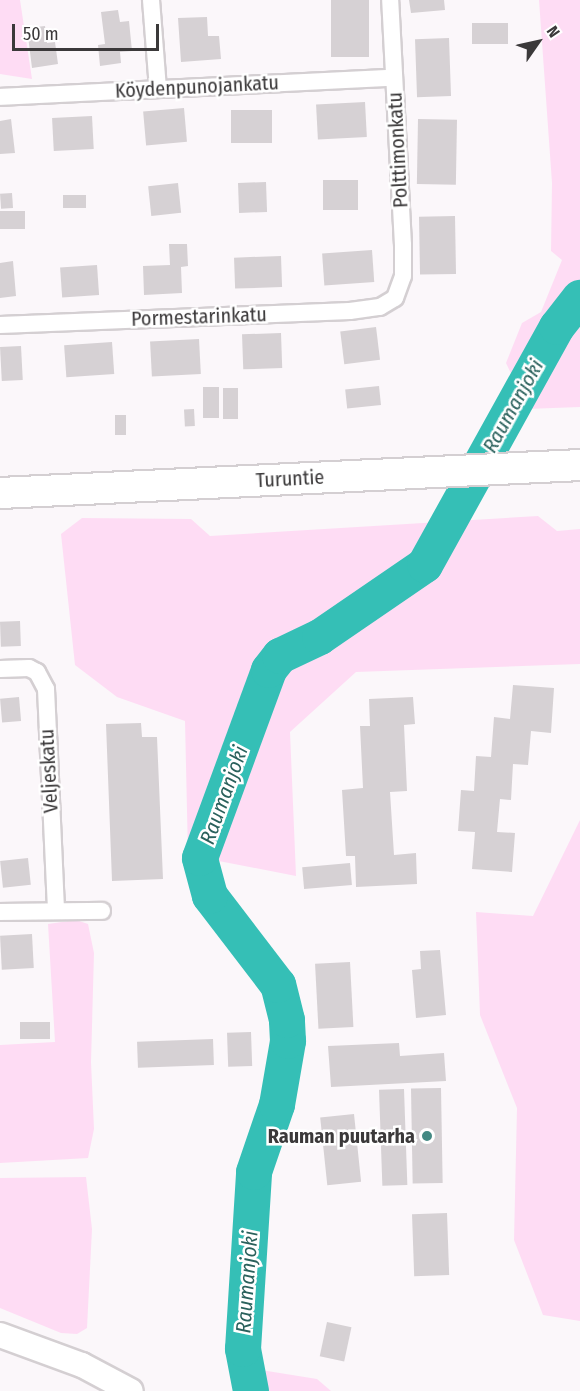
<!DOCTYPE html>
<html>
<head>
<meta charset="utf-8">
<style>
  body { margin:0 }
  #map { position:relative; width:580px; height:1391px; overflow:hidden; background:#fbf7fa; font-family:"Fira Sans Condensed",sans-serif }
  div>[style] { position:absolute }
  .green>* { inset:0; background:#fedcf4 }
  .river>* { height:36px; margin:-18px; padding:0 18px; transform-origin:18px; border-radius:18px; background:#35bfb6 }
  .building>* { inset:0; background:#d6d1d4; transform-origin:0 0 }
  .roads { filter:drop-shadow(2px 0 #d4cfd2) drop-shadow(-2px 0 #d4cfd2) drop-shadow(0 2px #d4cfd2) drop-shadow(0 -2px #d4cfd2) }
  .street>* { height:16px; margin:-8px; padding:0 8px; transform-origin:8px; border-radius:8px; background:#fff }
  .secondary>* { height:24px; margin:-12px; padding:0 12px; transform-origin:12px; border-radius:12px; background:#fff }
  .highway>* { height:30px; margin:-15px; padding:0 15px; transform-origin:15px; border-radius:15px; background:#fff }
  .dots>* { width:16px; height:16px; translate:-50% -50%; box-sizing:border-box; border:3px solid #fff; border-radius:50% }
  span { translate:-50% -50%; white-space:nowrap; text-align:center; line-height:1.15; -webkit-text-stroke:5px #fff; paint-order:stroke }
  .street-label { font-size:20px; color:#3b393a }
  .poi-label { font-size:20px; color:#3b393a; font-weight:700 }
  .right { translate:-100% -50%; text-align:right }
  .water-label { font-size:21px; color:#2a615c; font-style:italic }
  .north { position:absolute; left:508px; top:12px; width:60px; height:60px; -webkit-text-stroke:4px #fff; paint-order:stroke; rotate:56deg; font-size:16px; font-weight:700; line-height:24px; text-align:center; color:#3b393a }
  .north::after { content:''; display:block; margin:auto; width:21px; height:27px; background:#3b393a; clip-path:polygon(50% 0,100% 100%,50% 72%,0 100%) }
  .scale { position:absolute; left:12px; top:24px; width:147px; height:27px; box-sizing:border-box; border:3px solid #3b393a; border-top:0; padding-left:8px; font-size:18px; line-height:21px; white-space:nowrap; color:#3b393a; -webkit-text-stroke:4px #fff; paint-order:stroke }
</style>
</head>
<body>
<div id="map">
  <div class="green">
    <div style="clip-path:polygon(0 0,20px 0,32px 79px,0 74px)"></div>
    <div style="clip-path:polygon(539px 0,580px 0,580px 282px,547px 325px,514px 380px,506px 363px,522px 323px,541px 312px,562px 260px,551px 251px,552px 183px)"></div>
    <div style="clip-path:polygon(580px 305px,580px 407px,526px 409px,577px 308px)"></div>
    <div style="clip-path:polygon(538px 516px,557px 531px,580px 529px,580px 664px,356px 672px,290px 732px,296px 876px,188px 855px,185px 721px,117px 697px,75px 665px,61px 534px,82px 518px,191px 519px,210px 536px)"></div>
    <div style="clip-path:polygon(580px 820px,580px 1321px,543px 1315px,514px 1240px,517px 1108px,480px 1015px,476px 912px,533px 916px)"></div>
    <div style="clip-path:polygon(76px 920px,88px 924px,94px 953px,91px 1062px,94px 1129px,88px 1158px,0 1163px,0 1045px,55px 1042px,48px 924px)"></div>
    <div style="clip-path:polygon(86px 1177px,92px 1229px,87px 1328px,77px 1334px,61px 1333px,0 1308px,0 1178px)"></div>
    <div style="clip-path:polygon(261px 1370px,317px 1379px,331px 1391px,248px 1391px,253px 1373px)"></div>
  </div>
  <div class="river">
    <div style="left:251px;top:1391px;width:43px;rotate:-100.8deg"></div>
    <div style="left:243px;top:1349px;width:177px;rotate:-86.4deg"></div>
    <div style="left:254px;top:1172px;width:71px;rotate:-71.1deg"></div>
    <div style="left:277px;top:1105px;width:65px;rotate:-80.2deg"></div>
    <div style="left:288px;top:1041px;width:21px;rotate:-93deg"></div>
    <div style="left:287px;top:1020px;width:36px;rotate:-104deg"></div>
    <div style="left:278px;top:985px;width:112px;rotate:-127.4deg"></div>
    <div style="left:210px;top:896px;width:39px;rotate:-105deg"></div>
    <div style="left:200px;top:858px;width:200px;rotate:-69.8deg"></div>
    <div style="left:269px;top:670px;width:18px;rotate:-52deg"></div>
    <div style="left:280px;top:656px;width:44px;rotate:-25.4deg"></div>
    <div style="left:320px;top:637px;width:127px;rotate:-34.4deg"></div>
    <div style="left:425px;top:565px;width:272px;rotate:-61deg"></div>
    <div style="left:557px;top:327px;width:37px;rotate:-52deg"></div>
  </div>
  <div class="building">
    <div style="left:331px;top:0;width:38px;height:57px"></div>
    <div style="clip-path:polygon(409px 0,444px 0,445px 10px,411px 13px)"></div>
    <div style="clip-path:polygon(118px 10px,120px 22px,129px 21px,132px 51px,120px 52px,121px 63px,100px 66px,98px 45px,105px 44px,101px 12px)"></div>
    <div style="clip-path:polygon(207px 17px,208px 36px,219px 36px,221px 59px,181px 62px,178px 18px)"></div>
    <div style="left:508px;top:23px;width:21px;height:36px;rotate:90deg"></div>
    <div style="clip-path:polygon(45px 26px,47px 43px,55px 42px,58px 64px,32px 68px,27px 28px)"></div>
    <div style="left:449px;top:38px;width:58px;height:34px;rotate:88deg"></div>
    <div style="left:365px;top:102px;width:35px;height:49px;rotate:87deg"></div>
    <div style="left:184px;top:108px;width:34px;height:41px;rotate:85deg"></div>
    <div style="left:231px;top:110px;width:41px;height:33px"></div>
    <div style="left:92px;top:116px;width:33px;height:40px;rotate:87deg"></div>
    <div style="clip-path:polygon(11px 119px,15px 153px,0 154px,0 121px)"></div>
    <div style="left:418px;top:119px;width:39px;height:65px;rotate:1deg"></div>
    <div style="left:358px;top:180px;width:30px;height:35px;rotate:90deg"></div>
    <div style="left:266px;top:182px;width:30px;height:28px;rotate:88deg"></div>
    <div style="left:178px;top:183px;width:30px;height:30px;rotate:84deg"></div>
    <div style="left:12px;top:193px;width:15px;height:12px;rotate:86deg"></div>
    <div style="left:63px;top:195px;width:23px;height:13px"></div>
    <div style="left:25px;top:211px;width:18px;height:25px;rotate:90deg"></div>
    <div style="left:455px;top:216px;width:58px;height:36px;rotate:89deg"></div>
    <div style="clip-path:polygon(169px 244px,187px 244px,188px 266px,181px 267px,182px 293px,144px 295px,143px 266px,170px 265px)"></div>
    <div style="left:372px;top:250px;width:32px;height:50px;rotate:86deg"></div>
    <div style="left:281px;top:256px;width:31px;height:47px;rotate:88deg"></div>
    <div style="clip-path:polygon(13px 261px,16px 296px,0 298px,0 263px)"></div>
    <div style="left:97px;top:265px;width:30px;height:37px;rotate:86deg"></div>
    <div style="left:376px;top:327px;width:33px;height:36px;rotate:83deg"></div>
    <div style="left:281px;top:333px;width:35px;height:39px;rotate:88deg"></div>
    <div style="left:199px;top:339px;width:35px;height:49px;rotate:87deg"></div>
    <div style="left:112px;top:342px;width:32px;height:48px;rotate:86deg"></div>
    <div style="left:21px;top:346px;width:34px;height:21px;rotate:87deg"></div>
    <div style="left:379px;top:386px;width:19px;height:34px;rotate:84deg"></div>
    <div style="left:219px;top:387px;width:31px;height:16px;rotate:90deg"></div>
    <div style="left:223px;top:388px;width:15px;height:31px"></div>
    <div style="left:194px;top:409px;width:17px;height:10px;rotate:87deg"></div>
    <div style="left:115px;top:415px;width:11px;height:20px"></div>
    <div style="left:20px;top:621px;width:25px;height:20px;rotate:88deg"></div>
    <div style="clip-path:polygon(513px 685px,554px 688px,551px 733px,531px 731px,528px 765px,513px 764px,511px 800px,500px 799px,497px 832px,515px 833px,512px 872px,472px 869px,475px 832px,458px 831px,461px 790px,474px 791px,476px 756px,491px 757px,494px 717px,510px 719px)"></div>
    <div style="left:19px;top:697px;width:24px;height:19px;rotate:85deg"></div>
    <div style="clip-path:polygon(413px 697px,415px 724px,404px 725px,407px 791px,390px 792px,394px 855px,416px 853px,417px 884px,356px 887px,355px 856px,346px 856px,342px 790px,363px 788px,360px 726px,370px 726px,369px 699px)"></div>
    <div style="clip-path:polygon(141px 723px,142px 737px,157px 737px,163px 879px,112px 881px,106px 724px)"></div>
    <div style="left:28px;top:858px;width:27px;height:28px;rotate:84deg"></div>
    <div style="left:350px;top:863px;width:22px;height:48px;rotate:85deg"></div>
    <div style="left:32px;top:934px;width:34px;height:32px;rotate:87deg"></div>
    <div style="clip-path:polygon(440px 950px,446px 1015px,416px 1018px,412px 970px,421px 969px,420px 951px)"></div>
    <div style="left:350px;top:962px;width:65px;height:35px;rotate:87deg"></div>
    <div style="left:20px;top:1022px;width:30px;height:17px"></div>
    <div style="left:251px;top:1032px;width:34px;height:24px;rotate:88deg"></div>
    <div style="left:213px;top:1039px;width:26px;height:76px;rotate:88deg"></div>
    <div style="clip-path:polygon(399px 1043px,400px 1056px,444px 1053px,446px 1081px,331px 1087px,328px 1046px)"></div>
    <div style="left:441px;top:1088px;width:95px;height:30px;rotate:89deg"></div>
    <div style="left:404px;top:1089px;width:96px;height:25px;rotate:88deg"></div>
    <div style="left:354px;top:1114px;width:68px;height:34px;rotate:84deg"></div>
    <div style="left:447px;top:1213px;width:62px;height:35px;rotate:88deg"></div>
    <div style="left:327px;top:1322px;width:25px;height:35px;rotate:12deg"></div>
  </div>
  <div class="roads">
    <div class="street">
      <div style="left:151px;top:0;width:89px;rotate:85.5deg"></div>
      <div style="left:0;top:97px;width:394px;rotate:-2.8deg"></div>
      <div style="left:0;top:325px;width:350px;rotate:-2.3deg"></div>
      <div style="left:350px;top:311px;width:30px;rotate:-8deg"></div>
      <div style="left:380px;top:307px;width:17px;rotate:-31deg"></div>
      <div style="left:395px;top:298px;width:23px;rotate:-70deg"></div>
      <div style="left:403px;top:276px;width:31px;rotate:-90deg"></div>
      <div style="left:403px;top:245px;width:245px;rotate:-93deg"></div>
      <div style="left:0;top:669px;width:29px;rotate:-2deg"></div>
      <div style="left:29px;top:668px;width:9px;rotate:27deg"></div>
      <div style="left:37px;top:672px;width:19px;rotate:62deg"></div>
      <div style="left:46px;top:689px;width:221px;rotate:87.4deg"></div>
      <div style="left:0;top:912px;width:102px;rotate:-0.6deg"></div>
    </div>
    <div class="secondary">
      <div style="left:0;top:1335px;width:87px;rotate:20.1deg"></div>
      <div style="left:82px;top:1365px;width:55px;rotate:28deg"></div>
    </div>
    <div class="highway">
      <div style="left:0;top:493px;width:581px;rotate:-2.76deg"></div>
    </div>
  </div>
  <div class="dots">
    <div style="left:427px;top:1136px;background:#438983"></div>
  </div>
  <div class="street-label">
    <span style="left:197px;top:87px;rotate:-3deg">Köydenpunojankatu</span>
    <span style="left:398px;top:150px;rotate:-93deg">Polttimonkatu</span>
    <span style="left:199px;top:317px;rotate:-2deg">Pormestarinkatu</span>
    <span style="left:290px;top:479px;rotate:-3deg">Turuntie</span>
    <span style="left:49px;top:771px;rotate:-93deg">Veljeskatu</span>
  </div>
  <div class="poi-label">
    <span class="right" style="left:415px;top:1136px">Rauman puutarha</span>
  </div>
  <div class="water-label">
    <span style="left:513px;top:406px;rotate:-61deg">Raumanjoki</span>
    <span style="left:224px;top:795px;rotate:-70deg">Raumanjoki</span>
    <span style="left:247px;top:1282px;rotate:-86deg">Raumanjoki</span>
  </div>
  <div class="north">N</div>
  <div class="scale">50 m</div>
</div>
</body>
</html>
